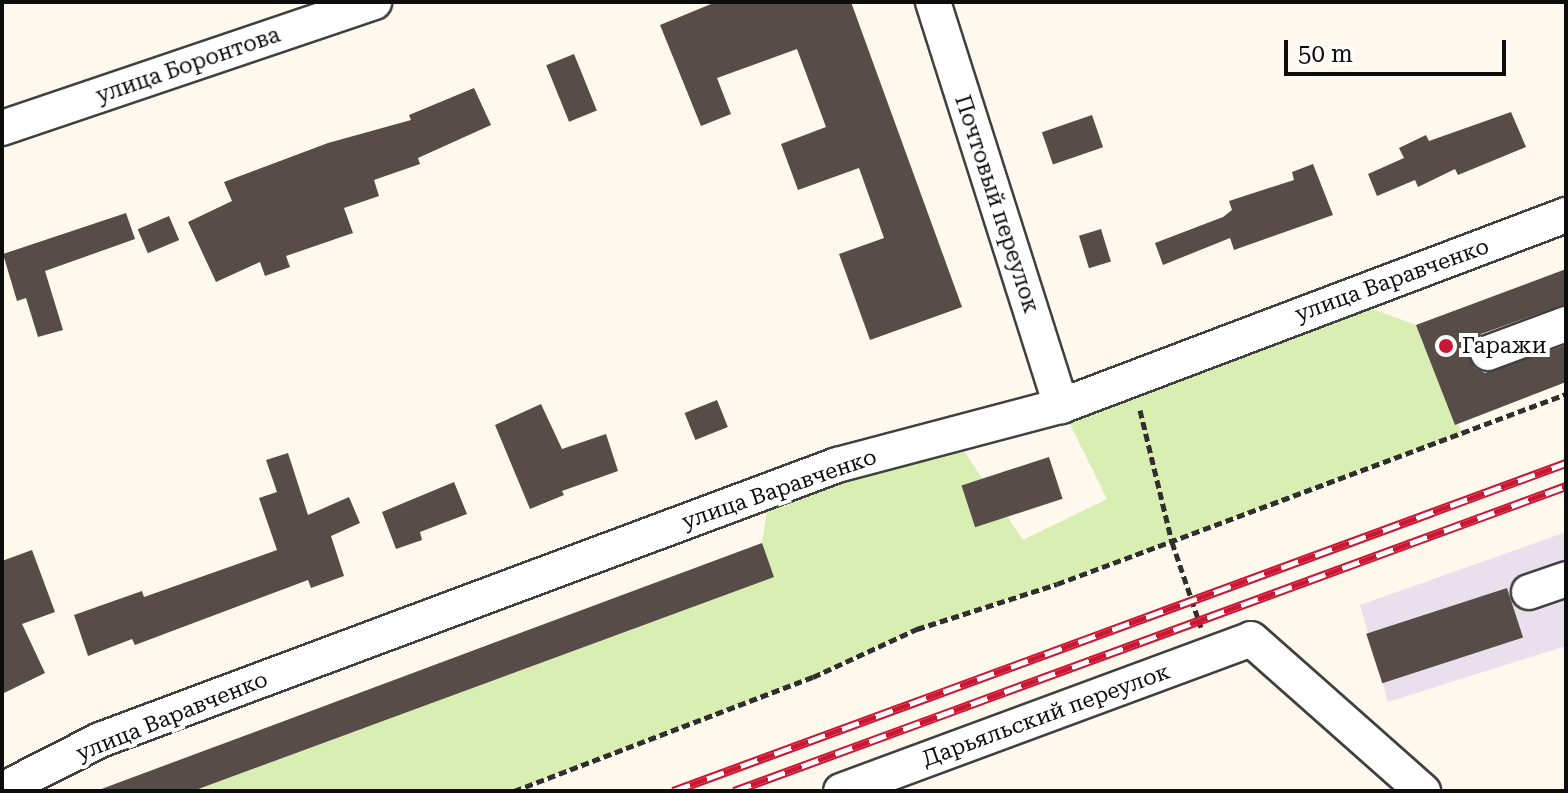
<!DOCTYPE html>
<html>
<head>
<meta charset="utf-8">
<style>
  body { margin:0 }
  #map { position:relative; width:1568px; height:793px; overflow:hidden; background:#fff9ed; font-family:"Roboto Serif",serif }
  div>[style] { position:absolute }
  .industrial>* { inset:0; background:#eae0ed }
  .green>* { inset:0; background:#d8eeb2 }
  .building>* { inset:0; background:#574c48; transform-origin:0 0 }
  .path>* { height:5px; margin-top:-2.5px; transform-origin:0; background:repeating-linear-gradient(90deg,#2f2f2f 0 8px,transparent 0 12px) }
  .roads { filter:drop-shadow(2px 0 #404040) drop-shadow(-2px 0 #404040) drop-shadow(0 2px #404040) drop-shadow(0 -2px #404040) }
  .minor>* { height:34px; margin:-17px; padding:0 17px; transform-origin:17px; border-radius:17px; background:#fff }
  .rail>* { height:9px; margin-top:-4.5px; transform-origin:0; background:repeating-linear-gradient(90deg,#fff 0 18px,#cc1734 0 36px); box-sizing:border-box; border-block:2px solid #cc1734 }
  .dots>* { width:22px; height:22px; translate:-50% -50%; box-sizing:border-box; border:4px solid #fff; border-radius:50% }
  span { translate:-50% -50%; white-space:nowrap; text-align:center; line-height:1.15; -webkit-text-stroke:8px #fff; paint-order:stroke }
  .street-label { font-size:22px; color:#0d0d0d }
  .poi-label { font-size:22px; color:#0d0d0d }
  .left { translate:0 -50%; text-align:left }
  .frame { position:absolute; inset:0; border:4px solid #0d0d0d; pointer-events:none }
  .scale { position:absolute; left:1284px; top:40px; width:222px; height:36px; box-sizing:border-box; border:4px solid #0d0d0d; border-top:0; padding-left:10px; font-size:24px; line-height:28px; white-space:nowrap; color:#0d0d0d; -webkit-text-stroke:6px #fff; paint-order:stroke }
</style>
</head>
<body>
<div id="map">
  <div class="industrial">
    <div style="clip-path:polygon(1566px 532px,1566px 646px,1388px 702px,1360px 605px)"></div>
  </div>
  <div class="green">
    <div style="clip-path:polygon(1343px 298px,1416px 325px,1462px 433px,1057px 584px,917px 629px,813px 677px,514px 791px,193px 791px,774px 577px,762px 543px,770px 490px,953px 434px,1023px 540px,1107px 499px,1061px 406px)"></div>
  </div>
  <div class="building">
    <div style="clip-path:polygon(716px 2px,851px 2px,962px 307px,870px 340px,839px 254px,884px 238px,859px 168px,798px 190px,781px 144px,826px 127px,797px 49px,717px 78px,731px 114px,701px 126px,660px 25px)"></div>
    <div style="left:574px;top:54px;width:61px;height:30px;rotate:68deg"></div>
    <div style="clip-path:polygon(474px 88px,491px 125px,418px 158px,420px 164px,374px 180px,379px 196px,344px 208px,353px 233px,286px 256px,290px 267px,265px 276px,260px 262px,216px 282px,188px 222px,232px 201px,224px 182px,328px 143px,411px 120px,409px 115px)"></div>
    <div style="clip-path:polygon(1511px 112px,1526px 147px,1458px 175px,1455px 169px,1418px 187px,1415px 180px,1377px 196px,1368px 174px,1404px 158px,1399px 148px,1426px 135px,1429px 141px)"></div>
    <div style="left:1092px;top:115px;width:34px;height:53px;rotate:71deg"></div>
    <div style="clip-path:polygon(1313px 164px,1333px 215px,1234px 250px,1230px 238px,1163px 265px,1155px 243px,1223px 217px,1232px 210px,1229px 201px,1294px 180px,1292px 172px)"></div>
    <div style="clip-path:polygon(126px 213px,135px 239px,45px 271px,63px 330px,38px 337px,26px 298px,17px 301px,3px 254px)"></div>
    <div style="left:169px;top:216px;width:26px;height:34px;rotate:67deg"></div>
    <div style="left:1101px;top:229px;width:34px;height:23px;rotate:73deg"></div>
    <div style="clip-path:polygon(1566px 269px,1566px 304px,1481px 334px,1468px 350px,1475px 368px,1485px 373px,1566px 345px,1566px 382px,1455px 425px,1416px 325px)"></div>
    <div style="left:717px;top:400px;width:29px;height:35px;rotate:68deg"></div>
    <div style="clip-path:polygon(541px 404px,562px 449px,606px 434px,618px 471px,562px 491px,564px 495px,530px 509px,495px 425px)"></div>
    <div style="clip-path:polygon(288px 453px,308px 515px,349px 497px,360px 523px,331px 536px,344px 576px,311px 588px,308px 580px,135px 645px,132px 639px,88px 656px,74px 615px,142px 591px,144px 597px,277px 550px,259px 498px,277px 492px,266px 460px)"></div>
    <div style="left:1049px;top:457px;width:44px;height:92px;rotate:72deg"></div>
    <div style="clip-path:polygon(454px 482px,467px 514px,420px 532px,422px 540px,396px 549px,382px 512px)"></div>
    <div style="clip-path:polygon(762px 543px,774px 577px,193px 791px,96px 791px)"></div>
    <div style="clip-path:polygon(32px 550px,55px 612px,22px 624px,45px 673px,2px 694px,2px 561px)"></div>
    <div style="left:1507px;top:588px;width:52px;height:148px;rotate:72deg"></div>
  </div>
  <div class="path">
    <div style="left:1140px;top:410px;width:136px;rotate:76.4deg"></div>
    <div style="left:1172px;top:542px;width:90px;rotate:71.2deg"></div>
    <div style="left:514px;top:791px;width:320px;rotate:-20.9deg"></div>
    <div style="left:813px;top:677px;width:115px;rotate:-24.8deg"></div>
    <div style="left:917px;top:629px;width:147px;rotate:-17.8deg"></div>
    <div style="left:1057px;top:584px;width:543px;rotate:-20.47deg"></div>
  </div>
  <div class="roads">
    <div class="minor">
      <div style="left:933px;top:2px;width:424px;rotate:72.4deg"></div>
      <div style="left:2px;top:128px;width:393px;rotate:-18.7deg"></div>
      <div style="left:1488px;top:353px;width:83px;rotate:-20.4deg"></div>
      <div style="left:1529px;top:592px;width:39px;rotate:-19deg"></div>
      <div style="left:2px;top:790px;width:110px;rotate:-27deg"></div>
      <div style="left:100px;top:740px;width:787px;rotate:-20.46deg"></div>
      <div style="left:837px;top:465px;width:232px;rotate:-14.8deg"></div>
      <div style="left:1061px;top:406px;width:540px;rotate:-20.72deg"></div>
      <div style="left:841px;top:791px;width:437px;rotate:-20.3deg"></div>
      <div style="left:1251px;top:639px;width:230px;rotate:41.5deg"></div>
    </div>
  </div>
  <div class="rail">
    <div style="left:673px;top:791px;width:951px;rotate:-20.17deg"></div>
    <div style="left:734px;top:791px;width:886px;rotate:-20.13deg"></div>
  </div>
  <div class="dots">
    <div style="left:1446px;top:346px;background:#cc1734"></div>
  </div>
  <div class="street-label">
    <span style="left:188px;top:65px;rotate:-19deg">улица Боронтова</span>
    <span style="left:997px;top:204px;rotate:72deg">Почтовый переулок</span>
    <span style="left:1392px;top:280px;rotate:-20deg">улица Варавченко</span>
    <span style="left:779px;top:489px;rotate:-19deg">улица Варавченко</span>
    <span style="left:1046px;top:715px;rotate:-20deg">Дарьяльский переулок</span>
    <span style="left:172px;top:716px;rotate:-22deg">улица Варавченко</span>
  </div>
  <div class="poi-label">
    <span class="left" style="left:1462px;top:346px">Гаражи</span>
  </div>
  <div class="frame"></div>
  <div class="scale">50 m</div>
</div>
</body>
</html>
